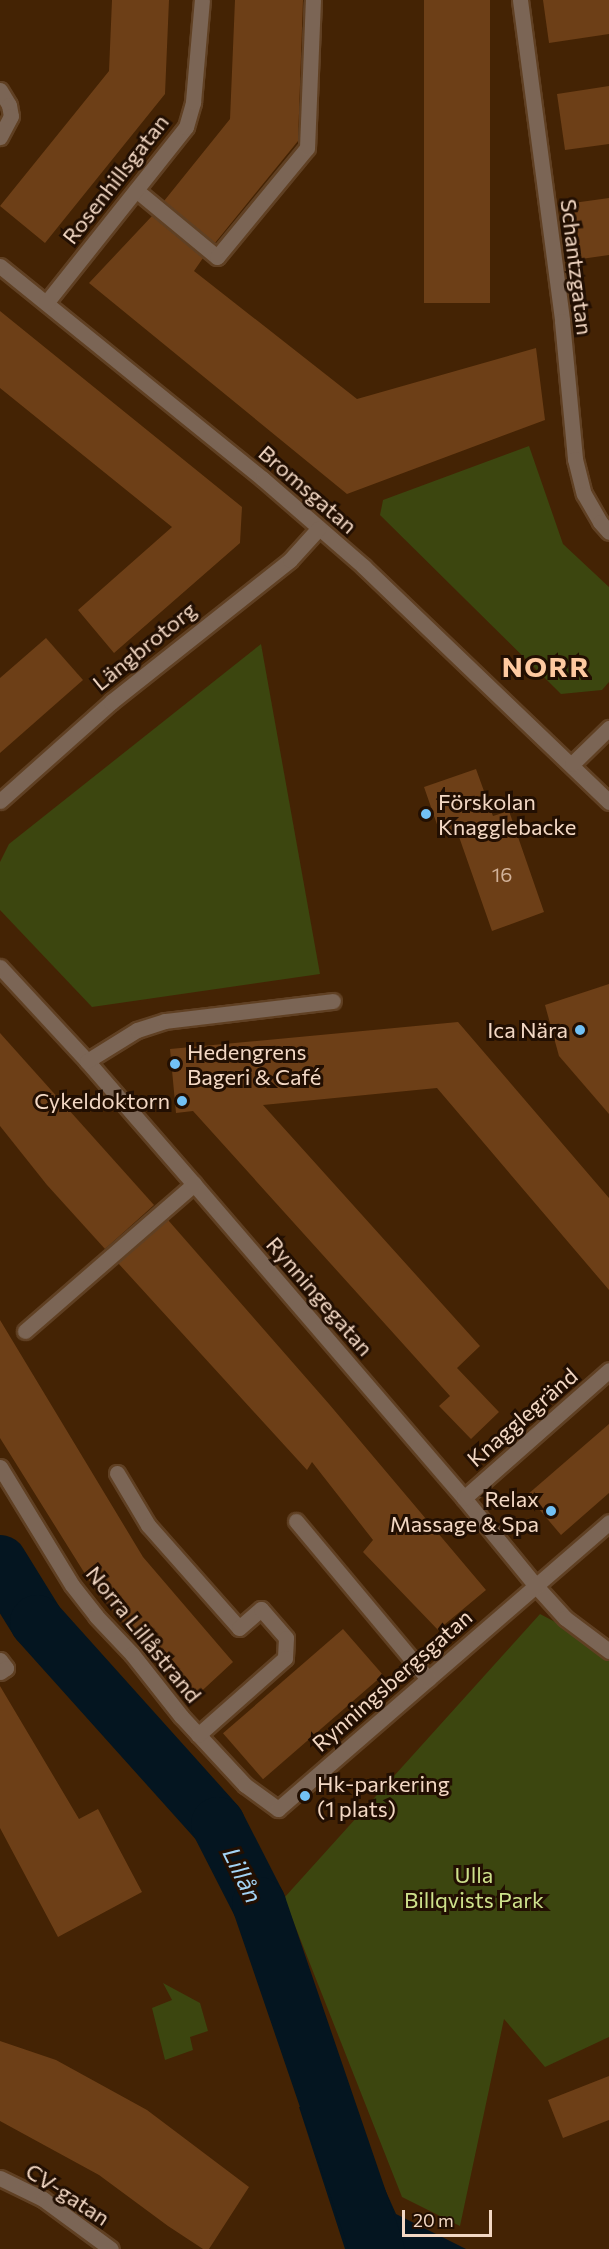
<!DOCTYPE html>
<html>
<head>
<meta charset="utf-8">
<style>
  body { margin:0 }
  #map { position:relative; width:609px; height:2249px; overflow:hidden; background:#442304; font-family:Commissioner,sans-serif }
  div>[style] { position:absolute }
  .green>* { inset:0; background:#3c460f }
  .water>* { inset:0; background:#041520 }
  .river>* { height:54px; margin:-27px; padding:0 27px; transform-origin:27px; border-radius:27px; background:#041520 }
  .building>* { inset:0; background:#6d3f17; transform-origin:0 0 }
  .roads { filter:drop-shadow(2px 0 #604023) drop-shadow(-2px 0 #604023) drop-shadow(0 2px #604023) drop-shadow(0 -2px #604023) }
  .minor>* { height:15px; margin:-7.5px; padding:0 7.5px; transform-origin:7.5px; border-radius:7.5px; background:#7b6555 }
  .dots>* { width:16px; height:16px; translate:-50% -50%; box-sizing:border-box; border:3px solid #220f02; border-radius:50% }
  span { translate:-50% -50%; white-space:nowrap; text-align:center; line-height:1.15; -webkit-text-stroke:6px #220f02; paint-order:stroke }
  .number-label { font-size:20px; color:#d2b299 }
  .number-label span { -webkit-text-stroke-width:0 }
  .street-label { font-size:22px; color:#f3d8c4 }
  .poi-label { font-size:22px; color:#f3d8c4 }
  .left { translate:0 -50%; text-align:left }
  .right { translate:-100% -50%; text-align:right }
  .park-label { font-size:22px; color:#cee18b }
  .water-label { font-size:24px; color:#a4d4f5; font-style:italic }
  .district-label { font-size:28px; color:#fec9a0; font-weight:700; letter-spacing:1.5px }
  .scale { position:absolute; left:402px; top:2210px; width:90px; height:27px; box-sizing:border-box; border:3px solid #f3d8c4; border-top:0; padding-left:8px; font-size:18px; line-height:21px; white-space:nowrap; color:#f3d8c4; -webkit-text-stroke:4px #220f02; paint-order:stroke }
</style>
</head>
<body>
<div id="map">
  <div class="green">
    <div style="clip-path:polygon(529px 446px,563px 544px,609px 587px,609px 682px,602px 690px,561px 694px,380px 515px,383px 500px)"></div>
    <div style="clip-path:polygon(261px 644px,320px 974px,92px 1007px,0 910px,0 862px,9px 844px)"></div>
    <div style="clip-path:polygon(540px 1614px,609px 1650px,609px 2037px,545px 2067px,504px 2019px,460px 2226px,402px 2197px,284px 1898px)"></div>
    <div style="clip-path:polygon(163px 1983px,200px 2003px,208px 2031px,190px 2037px,193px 2050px,165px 2060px,152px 2008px,172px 2000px)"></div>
  </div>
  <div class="water">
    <div style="clip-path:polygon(330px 2106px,356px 2151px,375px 2167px,396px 2214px,466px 2249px,345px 2249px,299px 2107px)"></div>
  </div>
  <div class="river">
    <div style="left:0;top:1562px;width:70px;rotate:58.3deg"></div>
    <div style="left:37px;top:1622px;width:271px;rotate:48.1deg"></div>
    <div style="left:218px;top:1824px;width:90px;rotate:62.9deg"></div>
    <div style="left:259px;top:1904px;width:365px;rotate:71.1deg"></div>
  </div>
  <div class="building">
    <div style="clip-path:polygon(112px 0,169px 0,165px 94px,45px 243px,0 206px,109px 71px)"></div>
    <div style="clip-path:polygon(235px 0,303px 0,298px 141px,215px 243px,164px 201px,230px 119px)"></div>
    <div style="left:424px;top:0;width:66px;height:303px"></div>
    <div style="clip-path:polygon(543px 0,609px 0,609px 34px,549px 43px)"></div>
    <div style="clip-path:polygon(609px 86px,609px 144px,565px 150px,557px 94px)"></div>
    <div style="clip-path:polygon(609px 198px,609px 255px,581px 259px,573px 203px)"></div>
    <div style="clip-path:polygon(152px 216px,203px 258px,194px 271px,357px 399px,536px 348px,545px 420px,347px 494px,89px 283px)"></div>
    <div style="clip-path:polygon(0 311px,242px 507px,240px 543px,114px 653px,78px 610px,172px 527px,0 388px)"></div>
    <div style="clip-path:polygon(46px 638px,83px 680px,0 753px,0 678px)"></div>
    <div style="clip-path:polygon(476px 769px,493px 816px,509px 811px,544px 912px,492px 931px,457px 831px,441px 836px,424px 787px)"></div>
    <div style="clip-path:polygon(609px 984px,609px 1114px,559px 1056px,545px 1005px)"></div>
    <div style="clip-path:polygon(458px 1022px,609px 1198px,609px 1290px,437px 1088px,263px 1105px,480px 1346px,457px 1368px,499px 1412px,471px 1439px,439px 1406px,450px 1396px,193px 1111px,176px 1113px,170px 1049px)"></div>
    <div style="clip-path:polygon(0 1033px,154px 1205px,105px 1249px,47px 1185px,0 1126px)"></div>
    <div style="clip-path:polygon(168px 1220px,329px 1404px,486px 1590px,438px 1630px,363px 1552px,373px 1540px,312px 1462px,307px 1470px,118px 1263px)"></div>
    <div style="clip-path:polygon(0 1320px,143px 1557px,233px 1662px,192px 1700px,97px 1593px,0 1438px)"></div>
    <div style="clip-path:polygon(609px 1424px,609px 1493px,561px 1535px,527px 1495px)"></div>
    <div style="left:343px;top:1629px;width:61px;height:159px;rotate:49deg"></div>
    <div style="clip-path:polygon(0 1686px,79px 1819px,98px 1809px,142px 1892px,58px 1937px,0 1828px)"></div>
    <div style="clip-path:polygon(0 2041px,56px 2060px,147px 2110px,249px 2187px,209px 2249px,203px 2249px,168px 2226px,99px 2175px,0 2121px)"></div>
    <div style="clip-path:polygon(609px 2076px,609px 2120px,563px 2138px,548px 2100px)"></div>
  </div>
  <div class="roads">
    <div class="minor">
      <div style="left:520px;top:0;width:324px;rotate:82.5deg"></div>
      <div style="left:562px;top:321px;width:139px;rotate:84.6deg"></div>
      <div style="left:575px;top:459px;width:36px;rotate:76deg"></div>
      <div style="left:584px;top:494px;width:32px;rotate:60deg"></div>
      <div style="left:600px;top:522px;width:13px;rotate:48deg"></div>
      <div style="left:0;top:90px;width:17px;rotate:59deg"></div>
      <div style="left:9px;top:105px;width:11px;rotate:80deg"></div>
      <div style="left:11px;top:116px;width:24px;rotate:118deg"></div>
      <div style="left:136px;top:190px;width:105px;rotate:39.6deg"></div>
      <div style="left:217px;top:257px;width:141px;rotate:-50.5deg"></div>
      <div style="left:307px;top:148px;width:148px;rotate:-87.7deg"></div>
      <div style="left:0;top:266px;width:338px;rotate:39deg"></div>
      <div style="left:263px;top:479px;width:133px;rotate:41deg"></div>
      <div style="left:363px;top:566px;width:341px;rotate:43.8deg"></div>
      <div style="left:46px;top:303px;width:225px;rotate:-51.5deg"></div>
      <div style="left:186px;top:127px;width:26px;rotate:-74deg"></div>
      <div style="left:193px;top:102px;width:102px;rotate:-85deg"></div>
      <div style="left:572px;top:764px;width:52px;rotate:-44.2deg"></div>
      <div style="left:0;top:801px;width:149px;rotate:-41.7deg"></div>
      <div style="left:111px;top:702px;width:228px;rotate:-38.4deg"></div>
      <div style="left:290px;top:560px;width:43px;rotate:-47.8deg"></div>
      <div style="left:0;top:967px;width:128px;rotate:47.2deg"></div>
      <div style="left:87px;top:1061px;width:163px;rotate:49deg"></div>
      <div style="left:194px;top:1184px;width:414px;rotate:49.3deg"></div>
      <div style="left:464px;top:1498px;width:114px;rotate:50.7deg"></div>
      <div style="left:536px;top:1586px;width:43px;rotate:47.8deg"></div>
      <div style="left:565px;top:1618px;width:55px;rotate:36.9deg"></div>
      <div style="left:87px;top:1061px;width:59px;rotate:-31.8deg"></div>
      <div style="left:137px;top:1030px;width:29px;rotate:-18deg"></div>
      <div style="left:165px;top:1021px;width:169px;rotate:-6.8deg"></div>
      <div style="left:25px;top:1331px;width:224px;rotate:-41deg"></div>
      <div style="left:0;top:1467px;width:138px;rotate:58.6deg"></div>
      <div style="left:72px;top:1585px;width:39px;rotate:52deg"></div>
      <div style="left:96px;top:1616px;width:52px;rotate:46.5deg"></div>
      <div style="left:132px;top:1654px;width:79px;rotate:51.7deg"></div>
      <div style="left:181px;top:1716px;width:94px;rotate:47.2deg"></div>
      <div style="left:245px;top:1785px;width:41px;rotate:36deg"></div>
      <div style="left:278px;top:1809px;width:438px;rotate:-40.9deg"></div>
      <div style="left:117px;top:1473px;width:61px;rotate:59.2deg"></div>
      <div style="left:148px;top:1525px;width:137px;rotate:48.5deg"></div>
      <div style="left:239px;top:1628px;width:29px;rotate:-41deg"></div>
      <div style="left:261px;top:1609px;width:38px;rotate:49deg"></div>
      <div style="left:286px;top:1638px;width:20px;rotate:93deg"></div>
      <div style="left:285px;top:1658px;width:116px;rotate:138.5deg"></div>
      <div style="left:464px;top:1498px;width:193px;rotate:-41.4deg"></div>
      <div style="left:296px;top:1521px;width:206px;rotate:50.1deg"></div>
      <div style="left:0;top:1660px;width:10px;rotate:53deg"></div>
      <div style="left:6px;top:1668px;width:7px;rotate:146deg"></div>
      <div style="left:0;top:2178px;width:48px;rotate:26deg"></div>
      <div style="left:43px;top:2199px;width:84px;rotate:36.3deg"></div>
    </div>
  </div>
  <div class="dots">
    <div style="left:426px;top:814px;background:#72c1f5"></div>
    <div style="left:580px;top:1030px;background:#72c1f5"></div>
    <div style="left:175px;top:1064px;background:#72c1f5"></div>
    <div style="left:182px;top:1101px;background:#72c1f5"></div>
    <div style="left:551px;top:1511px;background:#72c1f5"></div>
    <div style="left:305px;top:1796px;background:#72c1f5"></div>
  </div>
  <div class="number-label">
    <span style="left:502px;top:874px">16</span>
  </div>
  <div class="street-label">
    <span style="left:115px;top:179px;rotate:-52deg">Rosenhillsgatan</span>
    <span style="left:577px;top:267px;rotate:83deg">Schantzgatan</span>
    <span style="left:308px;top:489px;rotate:41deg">Bromsgatan</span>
    <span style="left:144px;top:646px;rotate:-39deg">Längbrotorg</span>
    <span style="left:320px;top:1296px;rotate:49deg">Rynningegatan</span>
    <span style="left:522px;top:1417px;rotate:-41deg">Knagglegränd</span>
    <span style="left:144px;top:1634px;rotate:51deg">Norra Lillåstrand</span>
    <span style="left:392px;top:1680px;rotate:-41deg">Rynningsbergsgatan</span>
    <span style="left:68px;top:2194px;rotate:33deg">CV-gatan</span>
  </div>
  <div class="poi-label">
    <span class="left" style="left:438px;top:814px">Förskolan<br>Knagglebacke</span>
    <span class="right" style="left:568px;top:1030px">Ica Nära</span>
    <span class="left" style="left:187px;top:1064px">Hedengrens<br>Bageri &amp; Café</span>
    <span class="right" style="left:170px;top:1101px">Cykeldoktorn</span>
    <span class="right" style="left:539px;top:1511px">Relax<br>Massage &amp; Spa</span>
    <span class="left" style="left:317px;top:1796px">Hk-parkering<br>(1 plats)</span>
  </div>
  <div class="park-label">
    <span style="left:474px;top:1887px">Ulla<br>Billqvists Park</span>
  </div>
  <div class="water-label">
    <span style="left:243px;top:1875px;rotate:64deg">Lillån</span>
  </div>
  <div class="district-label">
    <span style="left:546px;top:666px">NORR</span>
  </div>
  <div class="scale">20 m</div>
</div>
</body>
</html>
